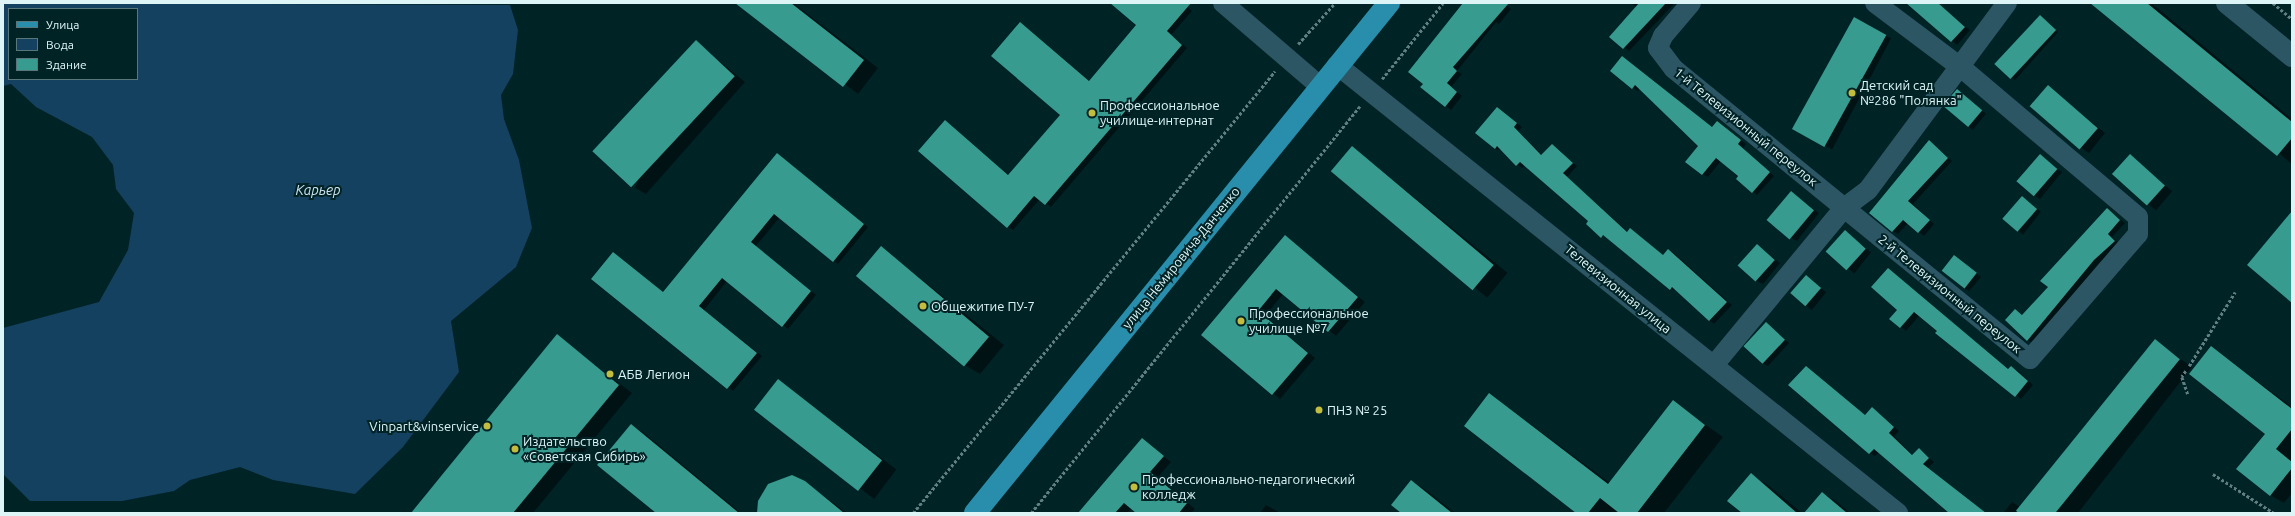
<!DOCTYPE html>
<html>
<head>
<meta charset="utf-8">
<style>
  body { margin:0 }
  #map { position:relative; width:2295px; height:516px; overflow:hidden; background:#002326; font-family:Ubuntu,sans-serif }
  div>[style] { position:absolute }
  .water>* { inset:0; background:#14415f }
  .shadow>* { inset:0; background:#0007; transform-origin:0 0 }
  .building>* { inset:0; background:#379b8f; transform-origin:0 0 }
  .path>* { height:2.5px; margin-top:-1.25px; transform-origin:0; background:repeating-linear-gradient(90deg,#617f81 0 3px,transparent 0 5px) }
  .minor>* { height:20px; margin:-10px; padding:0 10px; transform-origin:10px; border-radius:10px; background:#2c5664 }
  .tertiary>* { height:22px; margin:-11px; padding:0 11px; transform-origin:11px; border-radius:11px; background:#2c5664 }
  .primary>* { height:22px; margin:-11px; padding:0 11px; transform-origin:11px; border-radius:11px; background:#288eac }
  .dots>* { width:11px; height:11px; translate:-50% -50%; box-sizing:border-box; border:2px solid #002326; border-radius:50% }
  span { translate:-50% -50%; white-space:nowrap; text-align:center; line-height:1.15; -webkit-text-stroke:4px #002326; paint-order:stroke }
  .poi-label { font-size:13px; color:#def5f7 }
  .left { translate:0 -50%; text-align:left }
  .right { translate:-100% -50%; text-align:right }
  .street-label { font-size:13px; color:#def5f7 }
  .water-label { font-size:14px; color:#cfe3f2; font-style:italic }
  .frame { position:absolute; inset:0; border:4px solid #def5f7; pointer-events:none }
  .legend { position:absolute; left:8px; top:8px; width:130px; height:72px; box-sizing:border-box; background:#002326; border:1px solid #59777a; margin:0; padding:5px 7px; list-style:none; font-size:12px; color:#def5f7 }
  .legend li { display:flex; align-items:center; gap:8px; height:20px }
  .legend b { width:20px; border:1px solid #59777a }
</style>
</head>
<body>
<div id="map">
  <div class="water">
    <div style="clip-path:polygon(evenodd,3px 3px,510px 5px,518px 30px,513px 74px,501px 95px,504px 119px,519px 160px,532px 228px,516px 267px,451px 321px,459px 372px,403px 447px,355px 494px,273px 480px,240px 467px,190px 480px,174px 491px,122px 501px,30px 501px,3px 474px,3px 328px,99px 302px,128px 250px,134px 213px,116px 189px,113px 165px,92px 137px,36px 107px,11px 84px,3px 86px,3px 3px,9px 9px,137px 9px,137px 79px,9px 79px,9px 9px)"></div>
  </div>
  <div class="shadow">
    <div style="clip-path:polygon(737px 3px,793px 3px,878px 68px,858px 94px)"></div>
    <div style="clip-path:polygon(1112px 3px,1183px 3px,1192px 11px,1171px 35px,1187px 48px,1051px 207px,1040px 199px,1013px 230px,1008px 227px,945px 122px,1009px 175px,1061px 114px,1021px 23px,1090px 81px,1138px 25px)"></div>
    <div style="clip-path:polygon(1464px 3px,1503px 3px,1511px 9px,1499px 24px,1496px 22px,1457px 71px,1462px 74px,1451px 87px,1462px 96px,1451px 110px,1421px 87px)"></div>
    <div style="clip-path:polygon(1631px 3px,1675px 3px,1629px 51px,1611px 37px,1636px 7px)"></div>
    <div style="clip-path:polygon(1905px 3px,1936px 3px,1970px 30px,1957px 45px)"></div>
    <div style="clip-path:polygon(2092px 3px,2151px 3px,2292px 119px,2292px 164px)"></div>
    <div style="clip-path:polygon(2042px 18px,2058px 32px,2015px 80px,1996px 64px)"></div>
    <div style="left:1855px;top:19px;width:41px;height:126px;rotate:28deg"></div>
    <div style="clip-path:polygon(696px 42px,745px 82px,646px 194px,635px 188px)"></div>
    <div style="clip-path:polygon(1623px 57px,1713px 128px,1723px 126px,1746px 144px,1743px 148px,1774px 176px,1757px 195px,1721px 161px,1708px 177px,1702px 174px,1699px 146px,1640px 88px,1638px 91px,1633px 88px)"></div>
    <div style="clip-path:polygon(2048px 87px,2105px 133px,2089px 153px,2081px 148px)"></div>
    <div style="left:1958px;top:91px;width:36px;height:21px;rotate:39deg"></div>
    <div style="clip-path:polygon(1498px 108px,1522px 127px,1518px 131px,1542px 155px,1552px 145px,1577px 166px,1567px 177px,1628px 232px,1636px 233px,1664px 256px,1669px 250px,1674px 253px,1732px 305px,1714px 324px,1709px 320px,1677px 290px,1670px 289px,1588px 223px,1590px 221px,1525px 165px,1522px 168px,1502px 150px,1495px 149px,1477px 133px)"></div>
    <div style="clip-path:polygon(1929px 141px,1952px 161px,1913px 204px,1934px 224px,1924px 236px,1908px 223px,1898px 234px,1893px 231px)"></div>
    <div style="left:1352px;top:147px;width:200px;height:32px;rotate:39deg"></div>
    <div style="clip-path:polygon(777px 154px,868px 227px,838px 264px,780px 217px,756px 246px,816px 295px,788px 329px,727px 281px,704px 310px,762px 356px,733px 391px,593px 278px,613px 253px,664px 293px)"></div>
    <div style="clip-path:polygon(2040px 156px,2062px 172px,2040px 199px,2035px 196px)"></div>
    <div style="left:2130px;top:156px;width:55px;height:25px;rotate:40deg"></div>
    <div style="clip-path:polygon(1792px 193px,1819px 213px,1797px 241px,1791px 238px)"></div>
    <div style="left:2022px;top:197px;width:24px;height:29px;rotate:38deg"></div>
    <div style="clip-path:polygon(2107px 209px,2125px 223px,2112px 237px,2120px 244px,2099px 263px,2033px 343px,2028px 340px,2015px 310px,2023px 315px,2049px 287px)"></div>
    <div style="left:1845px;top:232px;width:33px;height:27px;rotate:38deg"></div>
    <div style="clip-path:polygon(1285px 237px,1365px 302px,1336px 336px,1283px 294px,1265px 316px,1315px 358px,1280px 399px,1202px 335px)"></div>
    <div style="clip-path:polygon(1757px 245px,1780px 263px,1763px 284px,1757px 281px)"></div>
    <div style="clip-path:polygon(881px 247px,1004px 345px,980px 374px,966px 366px)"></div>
    <div style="clip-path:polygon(1954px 256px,1981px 277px,1969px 291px,1964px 288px)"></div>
    <div style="clip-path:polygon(1893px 273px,2009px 370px,2017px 370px,2033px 385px,2021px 399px,1920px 315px,1906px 331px,1891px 319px,1899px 310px)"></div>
    <div style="left:1806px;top:276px;width:26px;height:23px;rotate:39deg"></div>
    <div style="clip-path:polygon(1766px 323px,1789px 343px,1768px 366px,1762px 363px)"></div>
    <div style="clip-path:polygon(557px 336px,632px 393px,533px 513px,412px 513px)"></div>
    <div style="clip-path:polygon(2155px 341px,2192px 367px,2078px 513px,2003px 513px,2012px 502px,2023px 509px)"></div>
    <div style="clip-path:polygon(2211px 347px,2292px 407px,2292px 493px,2284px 503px,2270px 495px,2266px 433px)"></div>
    <div style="clip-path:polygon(1806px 367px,1865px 416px,1872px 408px,1877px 412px,1899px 431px,1894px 436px,1913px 455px,1919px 449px,1924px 453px,1934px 462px,1928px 468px,1986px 513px,1951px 513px,1880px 452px,1875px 456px,1870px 453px,1790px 385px)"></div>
    <div style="left:779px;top:381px;width:147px;height:37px;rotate:37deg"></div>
    <div style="clip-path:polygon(1490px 394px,1610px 483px,1673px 402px,1723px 437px,1664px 513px,1578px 513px)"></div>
    <div style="clip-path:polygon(631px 425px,644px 433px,741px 513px,657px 513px)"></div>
    <div style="clip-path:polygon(1142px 439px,1171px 462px,1158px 477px,1195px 509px,1191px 513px,1138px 513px,1132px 508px,1127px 513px,1079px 513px)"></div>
    <div style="clip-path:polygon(1751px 475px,1768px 485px,1802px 513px,1743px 513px)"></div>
    <div style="clip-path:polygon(1412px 481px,1426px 490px,1455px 513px,1402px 513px)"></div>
    <div style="clip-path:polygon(805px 482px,847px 513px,758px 513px)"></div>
    <div style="clip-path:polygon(1822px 493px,1836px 501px,1850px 513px,1805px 513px)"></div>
    <div style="clip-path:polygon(1266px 505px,1277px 511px,1279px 513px,1260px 513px)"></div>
  </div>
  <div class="building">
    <div style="clip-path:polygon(735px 3px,791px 3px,864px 60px,843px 87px)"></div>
    <div style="clip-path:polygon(1110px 3px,1191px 3px,1167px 31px,1182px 45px,1045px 205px,1034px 196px,1007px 228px,918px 151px,945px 120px,1008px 175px,1060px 115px,991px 56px,1020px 22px,1089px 81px,1136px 25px)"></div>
    <div style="clip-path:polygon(1463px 3px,1509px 3px,1453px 67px,1457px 71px,1447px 83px,1457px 92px,1445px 107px,1420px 87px,1423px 84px,1408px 72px)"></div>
    <div style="clip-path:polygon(1639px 3px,1666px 3px,1623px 49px,1609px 37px)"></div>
    <div style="clip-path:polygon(1906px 3px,1938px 3px,1965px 27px,1951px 42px)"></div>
    <div style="clip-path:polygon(2090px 3px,2147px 3px,2292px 122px,2292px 138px,2277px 156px)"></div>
    <div style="left:2040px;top:15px;width:22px;height:67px;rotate:43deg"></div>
    <div style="left:1854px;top:17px;width:37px;height:128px;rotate:29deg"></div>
    <div style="left:696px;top:40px;width:53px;height:152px;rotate:43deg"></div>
    <div style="clip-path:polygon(1622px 56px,1712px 127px,1717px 121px,1741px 140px,1738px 144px,1770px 172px,1752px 193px,1736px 179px,1738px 176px,1716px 158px,1702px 175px,1685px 162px,1698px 146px,1635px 85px,1632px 89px,1610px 71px)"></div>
    <div style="left:2048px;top:85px;width:66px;height:28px;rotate:41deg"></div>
    <div style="left:1957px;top:89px;width:33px;height:22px;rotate:40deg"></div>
    <div style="clip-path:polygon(1497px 107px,1517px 123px,1514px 127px,1541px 155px,1552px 144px,1573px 163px,1563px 173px,1627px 232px,1630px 228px,1663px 255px,1668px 249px,1727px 302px,1709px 321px,1672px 287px,1670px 290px,1603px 235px,1601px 238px,1586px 224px,1588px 221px,1520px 162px,1516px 166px,1497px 146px,1495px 149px,1475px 133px)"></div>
    <div style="clip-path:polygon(1929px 140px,1948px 158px,1908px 201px,1930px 220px,1918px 233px,1903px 220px,1892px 232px,1869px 213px)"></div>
    <div style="left:1352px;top:146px;width:185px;height:33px;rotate:40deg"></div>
    <div style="clip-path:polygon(777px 153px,864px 224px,833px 262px,774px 214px,751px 242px,811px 291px,782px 327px,722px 278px,699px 306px,757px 353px,727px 389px,591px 279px,613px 252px,663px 292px)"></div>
    <div style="left:2040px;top:154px;width:23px;height:36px;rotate:41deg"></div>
    <div style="left:2130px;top:154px;width:47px;height:27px;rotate:42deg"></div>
    <div style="left:1791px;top:191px;width:30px;height:38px;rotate:40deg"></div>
    <div style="left:2022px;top:196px;width:20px;height:30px;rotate:41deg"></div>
    <div style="clip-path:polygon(2107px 208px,2120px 220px,2108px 234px,2115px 241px,2094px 260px,2027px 341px,2005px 320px,2015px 309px,2022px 315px,2048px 287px,2040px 281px)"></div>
    <div style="clip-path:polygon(2292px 211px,2292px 303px,2247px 265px)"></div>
    <div style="left:1845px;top:230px;width:28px;height:29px;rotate:42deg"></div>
    <div style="clip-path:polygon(1285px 235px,1358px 297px,1328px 332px,1276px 289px,1258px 311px,1308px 353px,1272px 395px,1201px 335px)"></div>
    <div style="left:1757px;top:244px;width:24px;height:29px;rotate:42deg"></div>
    <div style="left:881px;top:246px;width:141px;height:39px;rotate:40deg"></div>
    <div style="left:1954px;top:255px;width:29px;height:20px;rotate:38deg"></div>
    <div style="clip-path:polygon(1888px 268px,2008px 369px,2011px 366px,2028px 381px,2015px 397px,1935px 333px,1937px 331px,1914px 312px,1900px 328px,1889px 319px,1897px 310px,1871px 287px)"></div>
    <div style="left:1806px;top:275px;width:20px;height:24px;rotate:41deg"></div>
    <div style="left:1766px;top:322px;width:26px;height:33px;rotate:43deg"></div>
    <div style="clip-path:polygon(557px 334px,619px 385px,513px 513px,411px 513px)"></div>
    <div style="left:2155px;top:339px;width:32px;height:221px;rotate:39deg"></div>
    <div style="clip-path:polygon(2211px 346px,2292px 409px,2292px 429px,2276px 449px,2292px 462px,2292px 468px,2270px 496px,2236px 469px,2265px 434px,2189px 374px)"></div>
    <div style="clip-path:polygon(1806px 366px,1865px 415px,1872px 407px,1894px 427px,1889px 433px,1912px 455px,1919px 448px,1929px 458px,1923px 464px,1986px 513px,1949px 513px,1874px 449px,1869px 454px,1788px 385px)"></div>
    <div style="left:778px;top:379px;width:132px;height:39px;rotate:38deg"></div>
    <div style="clip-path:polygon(1489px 393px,1608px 484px,1673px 400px,1705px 425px,1637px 513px,1619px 513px,1600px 498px,1588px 513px,1576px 513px,1464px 426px)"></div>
    <div style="clip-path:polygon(631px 424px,739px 513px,656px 513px,597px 465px)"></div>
    <div style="clip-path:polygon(1142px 438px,1164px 456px,1150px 472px,1187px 503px,1179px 513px,1136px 513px,1124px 503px,1115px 513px,1078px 513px)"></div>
    <div style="clip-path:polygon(1751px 473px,1797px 513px,1742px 513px,1727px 501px)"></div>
    <div style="clip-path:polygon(792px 475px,805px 481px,844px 513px,757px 513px,758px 501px,768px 484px)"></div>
    <div style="clip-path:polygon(1411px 480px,1452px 513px,1401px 513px,1391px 505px)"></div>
    <div style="clip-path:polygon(1822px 492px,1847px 513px,1804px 513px)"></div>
  </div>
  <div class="path">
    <div style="left:2273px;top:3px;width:25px;rotate:40deg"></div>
    <div style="left:1298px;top:44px;width:55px;rotate:-47.9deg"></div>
    <div style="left:1382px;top:79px;width:97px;rotate:-51.2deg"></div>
    <div style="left:2189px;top:366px;width:87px;rotate:-58.1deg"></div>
    <div style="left:2186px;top:371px;width:7px;rotate:124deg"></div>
    <div style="left:2182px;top:377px;width:18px;rotate:71deg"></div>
    <div style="left:2213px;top:474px;width:72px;rotate:32.6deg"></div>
    <div style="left:913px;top:513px;width:571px;rotate:-50.68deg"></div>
    <div style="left:1031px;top:513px;width:523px;rotate:-51.05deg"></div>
  </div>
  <div class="minor">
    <div style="left:1223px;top:3px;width:128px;rotate:40.6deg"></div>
    <div style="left:1691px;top:3px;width:43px;rotate:130.3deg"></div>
    <div style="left:1663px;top:36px;width:13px;rotate:113deg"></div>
    <div style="left:1658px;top:48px;width:26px;rotate:53deg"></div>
    <div style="left:1674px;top:69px;width:459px;rotate:39.2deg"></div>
    <div style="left:2030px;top:359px;width:165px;rotate:-49.2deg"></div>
    <div style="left:2138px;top:234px;width:17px;rotate:-90deg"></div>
    <div style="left:2138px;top:217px;width:234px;rotate:-139.8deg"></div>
    <div style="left:1959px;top:66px;width:105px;rotate:-143.1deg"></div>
    <div style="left:1337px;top:65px;width:718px;rotate:38.61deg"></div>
    <div style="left:1714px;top:365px;width:204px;rotate:-50.4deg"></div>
    <div style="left:1844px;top:208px;width:30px;rotate:-37deg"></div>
    <div style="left:1868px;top:190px;width:233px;rotate:-53.4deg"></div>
  </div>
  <div class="tertiary">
    <div style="left:2227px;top:3px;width:84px;rotate:39.2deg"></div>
  </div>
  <div class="primary">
    <div style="left:975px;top:513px;width:657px;rotate:-50.93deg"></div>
  </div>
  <div class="dots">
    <div style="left:1852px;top:93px;background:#c3bd3f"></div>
    <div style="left:1092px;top:113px;background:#c3bd3f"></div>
    <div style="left:923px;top:306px;background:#c3bd3f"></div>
    <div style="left:1241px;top:321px;background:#c3bd3f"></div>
    <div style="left:610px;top:374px;background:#c3bd3f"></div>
    <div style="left:1319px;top:410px;background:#c3bd3f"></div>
    <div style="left:487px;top:426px;background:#c3bd3f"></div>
    <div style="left:515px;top:449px;background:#c3bd3f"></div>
    <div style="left:1134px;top:487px;background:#c3bd3f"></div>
  </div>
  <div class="poi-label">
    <span class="left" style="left:1860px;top:93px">Детский сад<br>№286 "Полянка"</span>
    <span class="left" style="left:1100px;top:113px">Профессиональное<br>училище-интернат</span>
    <span class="left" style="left:931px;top:306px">Общежитие ПУ-7</span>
    <span class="left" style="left:1249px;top:321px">Профессиональное<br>училище №7</span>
    <span class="left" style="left:618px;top:374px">АБВ Легион</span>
    <span class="left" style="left:1327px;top:410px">ПНЗ № 25</span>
    <span class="right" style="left:479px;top:426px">Vinpart&amp;vinservice</span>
    <span class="left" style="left:523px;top:449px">Издательство<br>«Советская Сибирь»</span>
    <span class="left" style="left:1142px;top:487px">Профессионально-педагогический<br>колледж</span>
  </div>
  <div class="street-label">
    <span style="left:1746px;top:127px;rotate:39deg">1-й Телевизионный переулок</span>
    <span style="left:1181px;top:258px;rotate:-51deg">улица Немировича-Данченко</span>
    <span style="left:1618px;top:289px;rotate:39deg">Телевизионная улица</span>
    <span style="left:1950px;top:294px;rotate:39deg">2-й Телевизионный переулок</span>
  </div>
  <div class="water-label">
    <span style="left:318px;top:190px">Карьер</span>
  </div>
  <div class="frame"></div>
  <ul class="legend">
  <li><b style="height:5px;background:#288eac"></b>Улица</li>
  <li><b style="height:11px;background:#14415f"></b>Вода</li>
  <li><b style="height:11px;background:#379b8f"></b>Здание</li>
  </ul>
</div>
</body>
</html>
